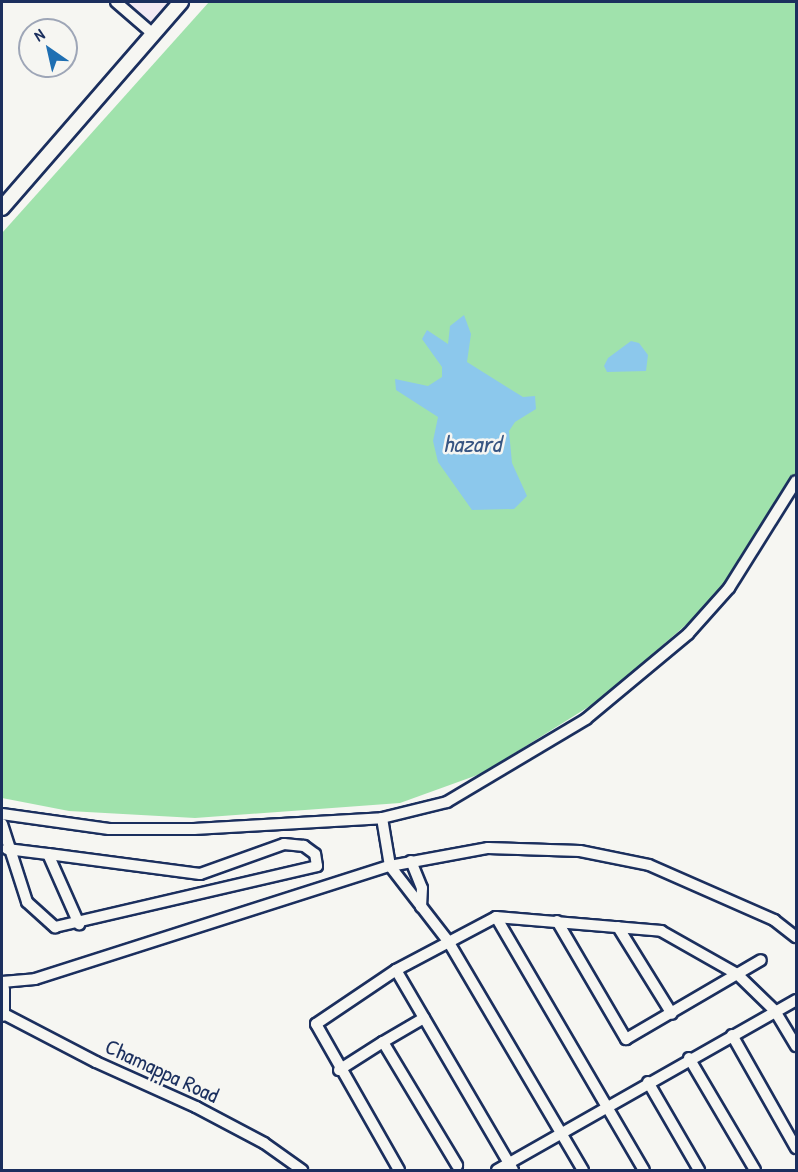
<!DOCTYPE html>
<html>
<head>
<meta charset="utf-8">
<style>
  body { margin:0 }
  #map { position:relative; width:798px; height:1172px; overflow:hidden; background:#f6f6f2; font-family:"Patrick Hand",sans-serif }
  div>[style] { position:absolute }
  .built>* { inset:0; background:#f2e9f4 }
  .green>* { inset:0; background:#a0e2ac }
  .water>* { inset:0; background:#8cc8ec }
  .roads { filter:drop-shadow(2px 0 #1b2f5e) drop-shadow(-2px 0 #1b2f5e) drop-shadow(0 2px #1b2f5e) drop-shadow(0 -2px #1b2f5e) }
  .minor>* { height:10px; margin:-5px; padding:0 5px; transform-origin:5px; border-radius:5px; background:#f6f6f2 }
  .major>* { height:14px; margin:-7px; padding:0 7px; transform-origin:7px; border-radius:7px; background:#f6f6f2 }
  span { translate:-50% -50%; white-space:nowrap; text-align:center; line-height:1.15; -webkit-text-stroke:5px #f6f6f2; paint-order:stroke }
  .street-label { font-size:22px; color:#1b2f5e }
  .water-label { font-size:24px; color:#375582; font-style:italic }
  .frame { position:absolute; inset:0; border:3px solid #1b2f5e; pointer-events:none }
  .north { position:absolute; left:18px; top:18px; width:60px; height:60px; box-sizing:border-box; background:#f6f6f2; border:2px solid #9ea6b7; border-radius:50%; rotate:326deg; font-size:16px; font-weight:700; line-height:24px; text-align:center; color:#1b2f5e }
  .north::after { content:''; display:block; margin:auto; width:21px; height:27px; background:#1f6fb2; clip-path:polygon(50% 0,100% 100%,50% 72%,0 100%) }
</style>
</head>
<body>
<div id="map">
  <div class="built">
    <div style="clip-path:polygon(124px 2px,169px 2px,149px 25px)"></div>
  </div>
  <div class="green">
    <div style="clip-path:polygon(209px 2px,796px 2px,796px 474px,720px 595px,601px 699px,483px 773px,400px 803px,195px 818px,69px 811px,2px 798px,2px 233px)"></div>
  </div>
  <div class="water">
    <div style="clip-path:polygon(464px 315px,471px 334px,467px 362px,523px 397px,535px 396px,536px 409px,515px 422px,509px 431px,512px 463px,527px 496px,514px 509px,472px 510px,438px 462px,433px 441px,438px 417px,396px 390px,395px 379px,428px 386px,442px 377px,442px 367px,422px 339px,427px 330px,448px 344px,450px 326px)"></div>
    <div style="clip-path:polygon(631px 341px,639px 343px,648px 355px,646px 371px,607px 372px,604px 366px,608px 358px)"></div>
  </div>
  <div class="roads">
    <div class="minor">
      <div style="left:116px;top:2px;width:49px;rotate:40.9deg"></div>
      <div style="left:2px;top:814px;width:108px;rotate:8deg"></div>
      <div style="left:109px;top:829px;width:85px"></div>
      <div style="left:194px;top:829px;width:188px;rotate:-3.3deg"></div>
      <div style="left:382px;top:818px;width:67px;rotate:-13.8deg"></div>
      <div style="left:447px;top:802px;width:162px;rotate:-30.8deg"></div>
      <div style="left:586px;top:719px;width:133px;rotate:-39.8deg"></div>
      <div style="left:688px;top:634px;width:62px;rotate:-48.3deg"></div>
      <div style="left:729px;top:588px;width:126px;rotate:-57.9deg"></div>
      <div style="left:382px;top:818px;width:49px;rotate:80.5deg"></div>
      <div style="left:390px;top:866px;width:95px;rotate:52.3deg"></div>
      <div style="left:448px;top:941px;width:266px;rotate:59.5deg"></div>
      <div style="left:2px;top:824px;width:82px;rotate:72.2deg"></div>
      <div style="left:27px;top:902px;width:38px;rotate:42deg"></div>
      <div style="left:55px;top:927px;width:269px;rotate:-13.1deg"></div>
      <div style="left:317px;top:866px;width:12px;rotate:-99deg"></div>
      <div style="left:315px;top:854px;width:14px;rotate:-144deg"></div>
      <div style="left:304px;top:846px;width:20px;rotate:-174deg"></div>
      <div style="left:284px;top:844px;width:89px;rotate:160.3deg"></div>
      <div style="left:200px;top:874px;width:153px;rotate:-172.5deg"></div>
      <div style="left:7px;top:849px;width:41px;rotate:7deg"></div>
      <div style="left:48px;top:854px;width:77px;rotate:66.1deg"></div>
      <div style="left:411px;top:861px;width:29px;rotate:68deg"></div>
      <div style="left:422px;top:888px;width:19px;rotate:93deg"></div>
      <div style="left:496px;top:917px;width:293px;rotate:59.7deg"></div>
      <div style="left:557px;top:921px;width:137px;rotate:59.7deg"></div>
      <div style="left:626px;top:1039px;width:156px;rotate:-30.3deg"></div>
      <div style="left:618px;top:927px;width:102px;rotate:58.2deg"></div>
      <div style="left:396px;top:970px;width:232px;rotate:59.7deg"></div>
      <div style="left:2px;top:982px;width:33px;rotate:-5deg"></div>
      <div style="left:35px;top:979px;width:373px;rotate:-17.7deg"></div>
      <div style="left:390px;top:866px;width:100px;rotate:-10.4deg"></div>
      <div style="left:488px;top:848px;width:92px;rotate:1.9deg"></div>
      <div style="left:580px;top:851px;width:70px;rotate:11.5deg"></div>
      <div style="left:649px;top:865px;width:137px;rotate:23.7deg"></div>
      <div style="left:774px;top:920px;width:28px;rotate:38deg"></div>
      <div style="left:2px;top:1013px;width:106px;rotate:27.5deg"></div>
      <div style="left:96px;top:1062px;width:110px;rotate:24.2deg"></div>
      <div style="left:196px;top:1107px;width:77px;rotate:27.9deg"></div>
      <div style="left:264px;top:1143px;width:47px;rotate:35.4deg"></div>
      <div style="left:424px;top:1018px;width:48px;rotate:149.7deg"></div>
      <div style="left:383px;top:1042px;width:144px;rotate:59deg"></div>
      <div style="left:732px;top:1035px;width:130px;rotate:60.5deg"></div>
      <div style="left:689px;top:1058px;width:130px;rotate:59.5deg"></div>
      <div style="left:339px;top:1070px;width:52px;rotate:-32.5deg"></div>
      <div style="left:648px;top:1082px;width:102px;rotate:59.9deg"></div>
      <div style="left:399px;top:1170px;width:168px;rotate:-119.6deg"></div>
      <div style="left:316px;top:1024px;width:97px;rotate:-34deg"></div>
      <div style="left:396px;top:970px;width:113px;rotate:-27.9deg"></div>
      <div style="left:496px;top:917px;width:166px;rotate:4.8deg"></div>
      <div style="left:661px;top:931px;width:87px;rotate:29.5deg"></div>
      <div style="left:737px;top:974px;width:53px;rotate:44.2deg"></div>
      <div style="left:775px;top:1011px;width:41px;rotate:59deg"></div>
      <div style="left:497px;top:1170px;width:344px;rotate:-29.6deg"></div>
    </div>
    <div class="major">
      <div style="left:2px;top:208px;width:273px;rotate:-49deg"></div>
      <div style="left:2px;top:989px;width:25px;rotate:90deg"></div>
    </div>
  </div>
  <div class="street-label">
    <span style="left:162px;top:1071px;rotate:25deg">Chamappa Road</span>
  </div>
  <div class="water-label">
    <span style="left:472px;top:444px">hazard</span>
  </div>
  <div class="frame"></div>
  <div class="north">N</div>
</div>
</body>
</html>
